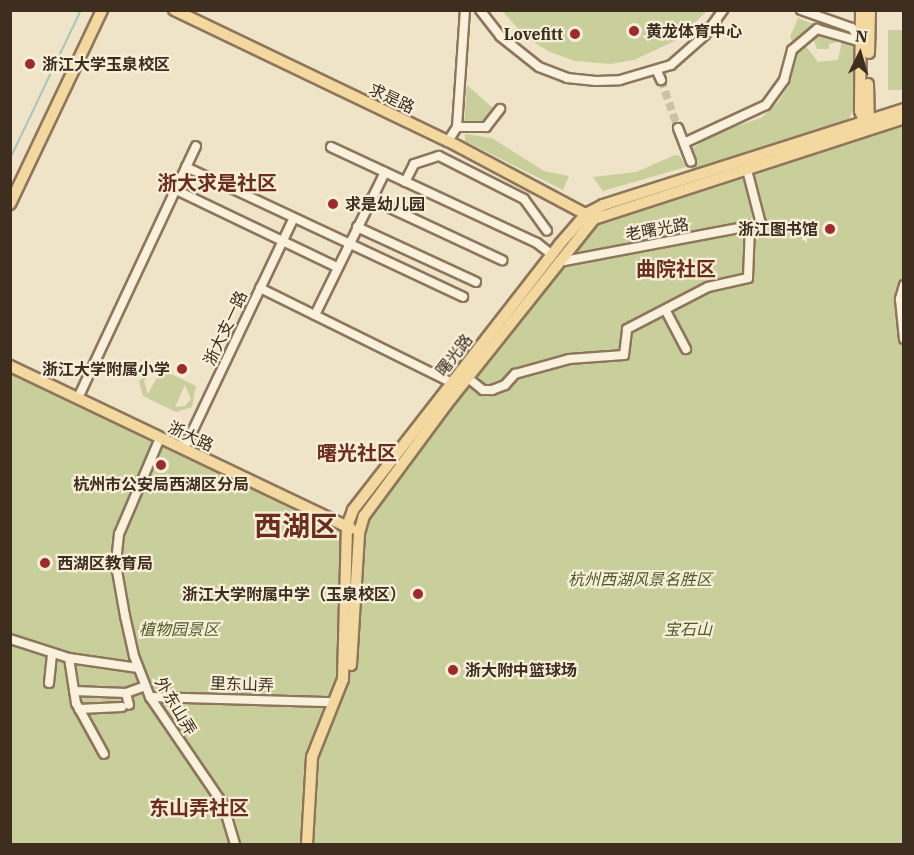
<!DOCTYPE html>
<html>
<head>
<meta charset="utf-8">
<style>
  body { margin:0 }
  #map { position:relative; width:914px; height:855px; overflow:hidden; background:#f0e4c8; font-family:"IBM Plex Serif","Noto Sans SC",serif }
  div>[style] { position:absolute }
  .green>* { inset:0; background:#c9cf9b; transform-origin:0 0 }
  .stream>* { height:1.5px; margin:-0.75px; padding:0 0.75px; transform-origin:0.75px; border-radius:0.75px; background:#a9c4bc }
  .minor-tunnel>* { height:8px; margin-top:-4px; transform-origin:0; background:repeating-linear-gradient(90deg,#ccc0a6 0 8px,transparent 0 12px) }
  .roads { filter:drop-shadow(2px 0 #8d765c) drop-shadow(-2px 0 #8d765c) drop-shadow(0 2px #8d765c) drop-shadow(0 -2px #8d765c) }
  .minor>* { height:8px; margin:-4px; padding:0 4px; transform-origin:4px; border-radius:4px; background:#faf1dc }
  .major>* { height:10px; margin:-5px; padding:0 5px; transform-origin:5px; border-radius:5px; background:#f3d9a0 }
  .dots>* { width:16px; height:16px; translate:-50% -50%; box-sizing:border-box; border:3px solid #f7eed8; border-radius:50% }
  span { translate:-50% -50%; white-space:nowrap; text-align:center; line-height:1.15; -webkit-text-stroke:4.5px #f7eed8; paint-order:stroke }
  .poi-label { font-size:16px; color:#3d2e20; font-weight:700 }
  .left { translate:0 -50%; text-align:left }
  .right { translate:-100% -50%; text-align:right }
  .street-label { font-size:16px; color:#3d2e20 }
  .park-label { font-size:16px; color:#4d5a26; font-style:italic }
  .quarter-label { font-size:20px; color:#6b2e1e; font-weight:700 }
  .town-label { font-size:28px; color:#6b2e1e; font-weight:700 }
  .frame { position:absolute; inset:0; border:12px solid #3d2e20; pointer-events:none }
  .north { position:absolute; left:830px; top:24px; width:60px; height:60px; -webkit-text-stroke:4px #f7eed8; paint-order:stroke; rotate:5deg; font-size:16px; font-weight:700; line-height:24px; text-align:center; color:#3d2e20 }
  .north::after { content:''; display:block; margin:auto; width:21px; height:27px; background:#3d2e20; clip-path:polygon(50% 0,100% 100%,50% 72%,0 100%) }
</style>
</head>
<body>
<div id="map">
  <div class="green">
    <div style="clip-path:polygon(502px 11px,707px 11px,677px 40px,634px 60px,610px 64px,575px 61px,550px 52px,527px 38px)"></div>
    <div style="clip-path:polygon(798px 18px,813px 24px,794px 45px,790px 37px)"></div>
    <div style="left:888px;top:30px;width:14px;height:60px"></div>
    <div style="clip-path:polygon(821px 32px,857px 41px,854px 109px,849px 119px,699px 175px,688px 173px,697px 161px,693px 148px,715px 133px,761px 118px,778px 102px,790px 84px,795px 55px,805px 45px,818px 62px,838px 60px,842px 41px,829px 44px,829px 49px,817px 49px,813px 38px)"></div>
    <div style="clip-path:polygon(467px 85px,496px 111px,487px 123px,464px 124px)"></div>
    <div style="clip-path:polygon(903px 114px,903px 844px,11px 844px,10px 360px,356px 523px,366px 505px,584px 223px,602px 210px)"></div>
    <div style="clip-path:polygon(465px 134px,492px 138px,544px 171px,569px 176px,563px 190px,465px 141px)"></div>
    <div style="clip-path:polygon(675px 155px,680px 156px,686px 167px,603px 191px,593px 177px,636px 172px)"></div>
    <div style="clip-path:polygon(evenodd,153px 365px,196px 386px,192px 407px,176px 412px,143px 396px,139px 381px,153px 365px,151px 373px,159px 373px,148px 394px,144px 381px,151px 373px,153px 365px,185px 385px,191px 399px,185px 406px,175px 407px,185px 385px)"></div>
  </div>
  <div class="stream">
    <div style="left:10px;top:159px;width:165px;rotate:-64.5deg"></div>
  </div>
  <div class="minor-tunnel">
    <div style="left:661px;top:80px;width:51px;rotate:70.5deg"></div>
  </div>
  <div class="roads">
    <div class="minor">
      <div style="left:480px;top:10px;width:33px;rotate:52deg"></div>
      <div style="left:500px;top:36px;width:50px;rotate:38.5deg"></div>
      <div style="left:539px;top:67px;width:30px;rotate:21deg"></div>
      <div style="left:567px;top:78px;width:29px;rotate:6deg"></div>
      <div style="left:596px;top:81px;width:24px;rotate:-2deg"></div>
      <div style="left:620px;top:80px;width:53px;rotate:-16.4deg"></div>
      <div style="left:671px;top:65px;width:45px;rotate:-41.4deg"></div>
      <div style="left:705px;top:35px;width:31px;rotate:-54deg"></div>
      <div style="left:801px;top:10px;width:54px;rotate:19.4deg"></div>
      <div style="left:852px;top:28px;width:14px;rotate:56deg"></div>
      <div style="left:657px;top:71px;width:10px;rotate:66deg"></div>
      <div style="left:457px;top:127px;width:29px"></div>
      <div style="left:486px;top:127px;width:23px;rotate:-52deg"></div>
      <div style="left:678px;top:128px;width:36px;rotate:69deg"></div>
      <div style="left:448px;top:141px;width:17px;rotate:-57deg"></div>
      <div style="left:457px;top:127px;width:117px;rotate:-86.1deg"></div>
      <div style="left:684px;top:143px;width:90px;rotate:-24.9deg"></div>
      <div style="left:766px;top:105px;width:31px;rotate:-54deg"></div>
      <div style="left:784px;top:80px;width:31px;rotate:-75deg"></div>
      <div style="left:792px;top:50px;width:33px;rotate:-40deg"></div>
      <div style="left:817px;top:29px;width:47px;rotate:16.1deg"></div>
      <div style="left:331px;top:147px;width:227px;rotate:25deg"></div>
      <div style="left:537px;top:243px;width:18px;rotate:38deg"></div>
      <div style="left:186px;top:167px;width:306px;rotate:25.1deg"></div>
      <div style="left:405px;top:182px;width:20px;rotate:-63deg"></div>
      <div style="left:414px;top:164px;width:26px;rotate:-18deg"></div>
      <div style="left:439px;top:156px;width:95px;rotate:26.8deg"></div>
      <div style="left:524px;top:199px;width:39px;rotate:54deg"></div>
      <div style="left:176px;top:190px;width:178px;rotate:25.6deg"></div>
      <div style="left:371px;top:199px;width:145px;rotate:25deg"></div>
      <div style="left:357px;top:227px;width:131px;rotate:24.8deg"></div>
      <div style="left:559px;top:262px;width:206px;rotate:-10.7deg"></div>
      <div style="left:761px;top:224px;width:56px;rotate:-104.5deg"></div>
      <div style="left:904px;top:285px;width:15px;rotate:106deg"></div>
      <div style="left:900px;top:299px;width:40px;rotate:84.3deg"></div>
      <div style="left:260px;top:288px;width:219px;rotate:26.3deg"></div>
      <div style="left:666px;top:311px;width:43px;rotate:62.2deg"></div>
      <div style="left:315px;top:315px;width:159px;rotate:-63.9deg"></div>
      <div style="left:468px;top:378px;width:19px;rotate:39deg"></div>
      <div style="left:483px;top:390px;width:9px"></div>
      <div style="left:492px;top:390px;width:14px;rotate:-21deg"></div>
      <div style="left:505px;top:385px;width:15px;rotate:-48deg"></div>
      <div style="left:515px;top:374px;width:56px;rotate:-15.5deg"></div>
      <div style="left:569px;top:359px;width:55px;rotate:-4.2deg"></div>
      <div style="left:624px;top:355px;width:26px;rotate:-83deg"></div>
      <div style="left:627px;top:329px;width:91px;rotate:-27.4deg"></div>
      <div style="left:708px;top:287px;width:41px;rotate:-12.7deg"></div>
      <div style="left:748px;top:278px;width:52px;rotate:-87.8deg"></div>
      <div style="left:78px;top:398px;width:278px;rotate:-64.9deg"></div>
      <div style="left:160px;top:438px;width:104px;rotate:113.1deg"></div>
      <div style="left:119px;top:534px;width:31px;rotate:96deg"></div>
      <div style="left:116px;top:565px;width:52px;rotate:80deg"></div>
      <div style="left:125px;top:616px;width:41px;rotate:77.3deg"></div>
      <div style="left:134px;top:656px;width:44px;rotate:68.7deg"></div>
      <div style="left:150px;top:697px;width:130px;rotate:55.7deg"></div>
      <div style="left:223px;top:804px;width:42px;rotate:73.3deg"></div>
      <div style="left:184px;top:449px;width:255px;rotate:-64.6deg"></div>
      <div style="left:10px;top:639px;width:62px;rotate:17.9deg"></div>
      <div style="left:69px;top:658px;width:70px;rotate:8.2deg"></div>
      <div style="left:69px;top:658px;width:46px;rotate:81.2deg"></div>
      <div style="left:76px;top:703px;width:58px;rotate:61.2deg"></div>
      <div style="left:49px;top:683px;width:30px;rotate:-84deg"></div>
      <div style="left:74px;top:691px;width:52px;rotate:2.2deg"></div>
      <div style="left:126px;top:693px;width:20px;rotate:-20deg"></div>
      <div style="left:126px;top:693px;width:12px;rotate:76deg"></div>
      <div style="left:150px;top:697px;width:184px;rotate:1.6deg"></div>
      <div style="left:79px;top:709px;width:43px;rotate:-2.7deg"></div>
    </div>
    <div class="major">
      <div style="left:174px;top:10px;width:304px;rotate:25.6deg"></div>
      <div style="left:448px;top:141px;width:162px;rotate:28deg"></div>
      <div style="left:861px;top:10px;width:101px;rotate:90.6deg"></div>
      <div style="left:860px;top:111px;width:14px;rotate:69deg"></div>
      <div style="left:869px;top:53px;width:43px;rotate:-88.7deg"></div>
      <div style="left:868px;top:84px;width:41px;rotate:88.6deg"></div>
      <div style="left:10px;top:204px;width:215px;rotate:-64.6deg"></div>
      <div style="left:10px;top:366px;width:378px;rotate:25.5deg"></div>
      <div style="left:351px;top:665px;width:132px;rotate:-86.5deg"></div>
      <div style="left:359px;top:533px;width:18px;rotate:-74deg"></div>
      <div style="left:364px;top:516px;width:138px;rotate:-53.5deg"></div>
      <div style="left:446px;top:405px;width:238px;rotate:-51.5deg"></div>
      <div style="left:594px;top:219px;width:326px;rotate:-18deg"></div>
      <div style="left:307px;top:844px;width:87px;rotate:-86.7deg"></div>
      <div style="left:312px;top:757px;width:84px;rotate:-68.3deg"></div>
      <div style="left:343px;top:679px;width:153px;rotate:-88.5deg"></div>
      <div style="left:347px;top:526px;width:17px;rotate:-69deg"></div>
      <div style="left:353px;top:510px;width:336px;rotate:-52.1deg"></div>
      <div style="left:559px;top:245px;width:41px;rotate:-48.9deg"></div>
      <div style="left:586px;top:214px;width:19px;rotate:-28deg"></div>
      <div style="left:603px;top:205px;width:316px;rotate:-17.7deg"></div>
    </div>
  </div>
  <div class="dots">
    <div style="left:634px;top:31px;background:#9e2a2b"></div>
    <div style="left:575px;top:34px;background:#9e2a2b"></div>
    <div style="left:30px;top:64px;background:#9e2a2b"></div>
    <div style="left:333px;top:204px;background:#9e2a2b"></div>
    <div style="left:830px;top:229px;background:#9e2a2b"></div>
    <div style="left:182px;top:369px;background:#9e2a2b"></div>
    <div style="left:161px;top:465px;background:#9e2a2b"></div>
    <div style="left:45px;top:563px;background:#9e2a2b"></div>
    <div style="left:418px;top:594px;background:#9e2a2b"></div>
    <div style="left:453px;top:670px;background:#9e2a2b"></div>
  </div>
  <div class="poi-label">
    <span class="left" style="left:646px;top:31px">黄龙体育中心</span>
    <span class="right" style="left:563px;top:34px">Lovefitt</span>
    <span class="left" style="left:42px;top:64px">浙江大学玉泉校区</span>
    <span class="left" style="left:345px;top:204px">求是幼儿园</span>
    <span class="right" style="left:818px;top:229px">浙江图书馆</span>
    <span class="right" style="left:170px;top:369px">浙江大学附属小学</span>
    <span style="left:161px;top:484px">杭州市公安局西湖区分局</span>
    <span class="left" style="left:57px;top:563px">西湖区教育局</span>
    <span class="right" style="left:406px;top:594px">浙江大学附属中学（玉泉校区）</span>
    <span class="left" style="left:465px;top:670px">浙大附中篮球场</span>
  </div>
  <div class="street-label">
    <span style="left:392px;top:98px;rotate:25deg">求是路</span>
    <span style="left:657px;top:229px;rotate:-10deg">老曙光路</span>
    <span style="left:225px;top:328px;rotate:-65deg">浙大支一路</span>
    <span style="left:454px;top:355px;rotate:-52deg">曙光路</span>
    <span style="left:191px;top:436px;rotate:25deg">浙大路</span>
    <span style="left:242px;top:684px;rotate:2deg">里东山弄</span>
    <span style="left:176px;top:706px;rotate:59deg">外东山弄</span>
  </div>
  <div class="park-label">
    <span style="left:640px;top:579px">杭州西湖风景名胜区</span>
    <span style="left:179px;top:629px">植物园景区</span>
    <span style="left:688px;top:629px">宝石山</span>
  </div>
  <div class="quarter-label">
    <span style="left:217px;top:182px">浙大求是社区</span>
    <span style="left:676px;top:268px">曲院社区</span>
    <span style="left:357px;top:452px">曙光社区</span>
    <span style="left:199px;top:807px">东山弄社区</span>
  </div>
  <div class="town-label">
    <span style="left:296px;top:526px">西湖区</span>
  </div>
  <div class="frame"></div>
  <div class="north">N</div>
</div>
</body>
</html>
